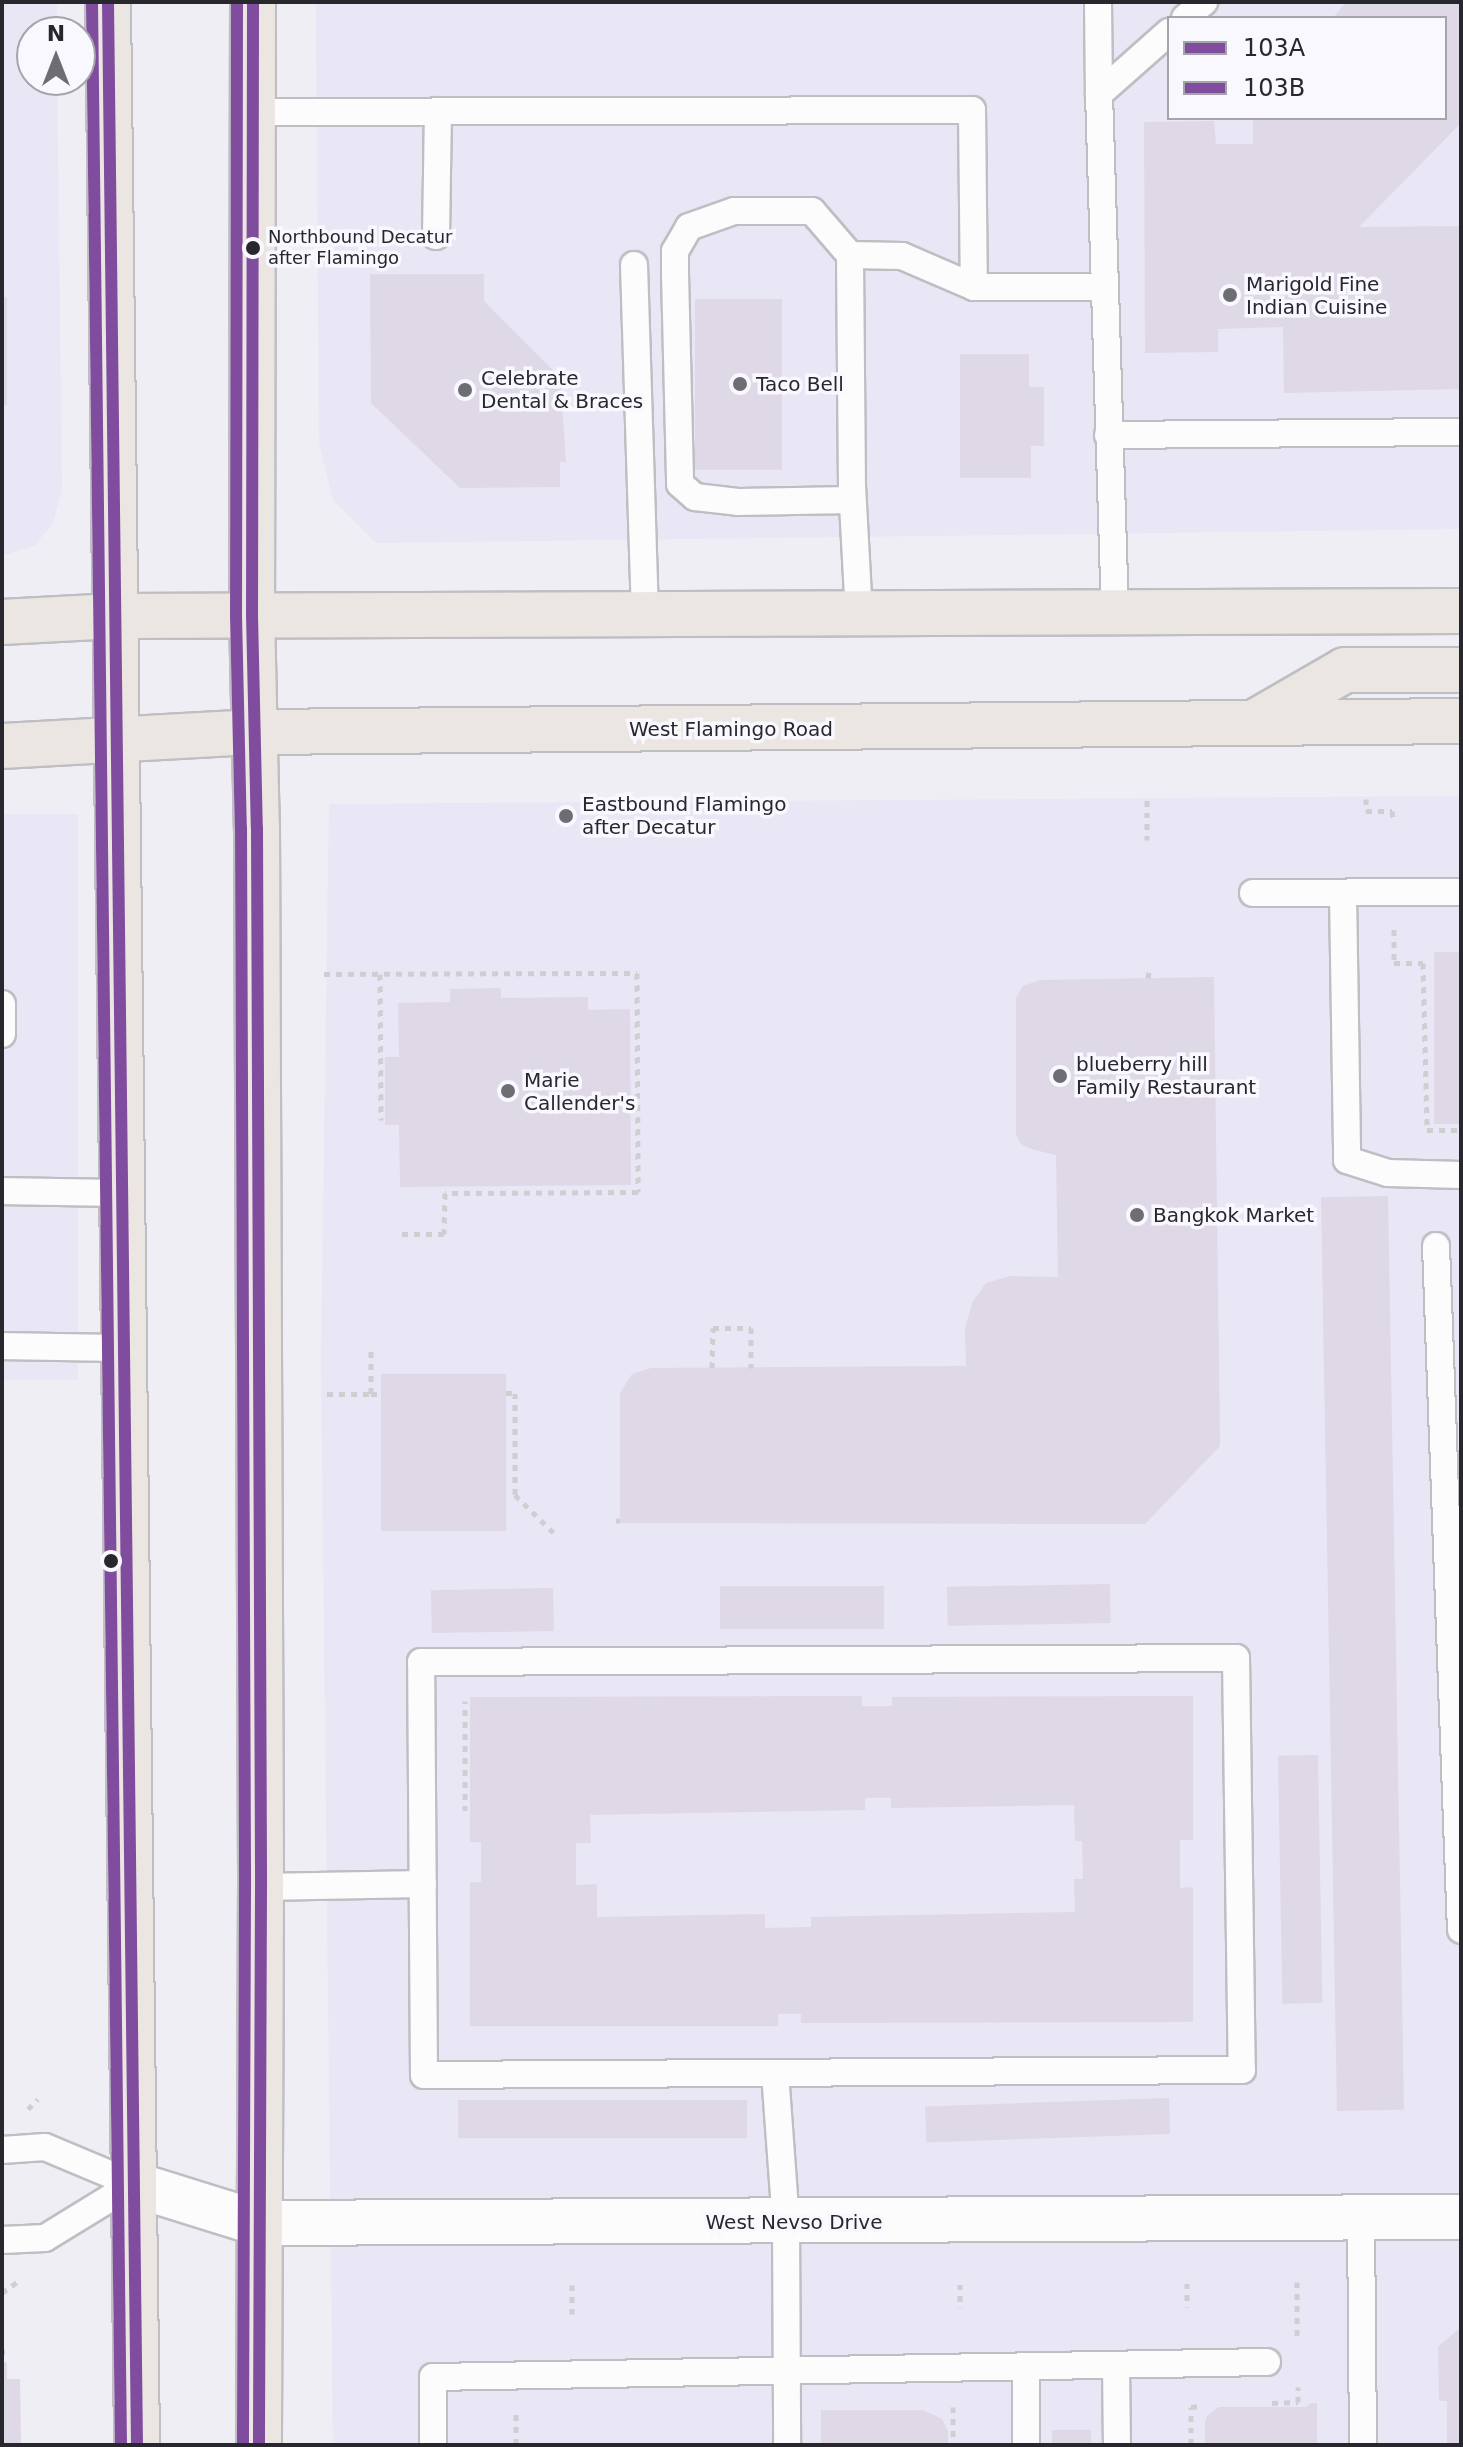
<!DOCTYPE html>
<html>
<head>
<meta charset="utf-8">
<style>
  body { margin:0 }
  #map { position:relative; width:1463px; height:2447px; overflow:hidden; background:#eeeef4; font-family:"DejaVu Sans",sans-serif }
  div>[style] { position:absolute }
  .built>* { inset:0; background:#e9e6f5; transform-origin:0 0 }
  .building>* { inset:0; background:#dfd8e7; transform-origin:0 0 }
  .path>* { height:5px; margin-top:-2.5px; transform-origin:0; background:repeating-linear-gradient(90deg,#cfcfd2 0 6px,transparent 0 12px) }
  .roads { filter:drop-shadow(2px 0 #bebec3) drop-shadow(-2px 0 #bebec3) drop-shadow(0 2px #bebec3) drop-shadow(0 -2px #bebec3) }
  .service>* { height:26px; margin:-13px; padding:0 13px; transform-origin:13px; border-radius:13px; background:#fcfcfd }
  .minor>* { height:44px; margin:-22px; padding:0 22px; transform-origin:22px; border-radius:22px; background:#fcfcfd }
  .primary>* { height:44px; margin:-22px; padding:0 22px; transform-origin:22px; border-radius:22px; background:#ece6e2 }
  .bus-1>* { height:12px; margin:-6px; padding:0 6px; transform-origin:6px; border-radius:6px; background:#804c9e }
  .bus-2>* { height:12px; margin:-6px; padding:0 6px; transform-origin:6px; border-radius:6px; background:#804c9e }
  .dots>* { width:22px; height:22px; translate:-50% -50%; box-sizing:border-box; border:4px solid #f9f8fe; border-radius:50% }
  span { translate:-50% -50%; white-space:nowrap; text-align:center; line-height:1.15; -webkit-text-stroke:7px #f9f8fe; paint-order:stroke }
  .bus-label { font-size:18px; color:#28272d }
  .left { translate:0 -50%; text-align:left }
  .poi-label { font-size:20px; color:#28272d }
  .street-label { font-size:20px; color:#28272d }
  .frame { position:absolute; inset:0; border:4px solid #28272d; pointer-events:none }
  .legend { position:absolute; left:1167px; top:16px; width:280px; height:104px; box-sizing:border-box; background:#f9f8fe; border:2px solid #a5a4aa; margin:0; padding:10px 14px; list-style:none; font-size:24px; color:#28272d }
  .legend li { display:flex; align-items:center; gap:16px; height:40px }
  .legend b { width:40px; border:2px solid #a5a4aa }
  .north { position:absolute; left:16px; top:16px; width:80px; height:80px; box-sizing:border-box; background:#f9f8fe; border:2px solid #a5a4aa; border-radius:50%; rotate:0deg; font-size:22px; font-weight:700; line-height:32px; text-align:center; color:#28272d }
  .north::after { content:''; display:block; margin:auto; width:28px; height:36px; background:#6d6d73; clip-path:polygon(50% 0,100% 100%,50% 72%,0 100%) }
</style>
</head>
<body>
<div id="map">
  <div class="built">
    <div style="clip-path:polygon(2px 2px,57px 2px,57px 32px,32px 32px,32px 80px,57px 80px,62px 489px,53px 523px,35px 545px,2px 556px)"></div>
    <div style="clip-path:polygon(evenodd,316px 2px,1461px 2px,1461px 529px,376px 543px,333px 500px,319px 442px,316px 2px,1169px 18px,1445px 18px,1445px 118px,1169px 118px,1169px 18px)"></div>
    <div style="clip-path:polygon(1461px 796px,1461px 2445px,333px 2445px,321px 1360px,329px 804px)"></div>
    <div style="left:78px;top:814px;width:566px;height:76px;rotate:90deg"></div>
  </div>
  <div class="building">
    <div style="clip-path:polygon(1346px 2px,1461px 2px,1461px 123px,1359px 227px,1461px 226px,1461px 389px,1284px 393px,1283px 327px,1218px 329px,1218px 352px,1145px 353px,1144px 122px,1214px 121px,1216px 144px,1253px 144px,1253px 118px,1445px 118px,1445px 18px,1333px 18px)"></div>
    <div style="clip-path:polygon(370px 274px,484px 274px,484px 301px,560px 377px,566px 462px,560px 462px,560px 487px,460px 488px,371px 403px)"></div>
    <div style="left:2px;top:297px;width:5px;height:108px"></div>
    <div style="left:695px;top:299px;width:87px;height:171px"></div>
    <div style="clip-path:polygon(960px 354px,1029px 354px,1029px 387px,1044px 387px,1044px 446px,1031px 446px,1031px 478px,960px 478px)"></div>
    <div style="left:1434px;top:952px;width:27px;height:172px"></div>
    <div style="clip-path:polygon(1214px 977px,1220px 1446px,1145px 1524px,620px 1523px,620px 1393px,632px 1374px,651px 1368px,966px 1366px,965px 1329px,972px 1303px,986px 1283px,1010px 1276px,1058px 1277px,1056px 1155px,1031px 1149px,1021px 1144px,1016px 1135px,1016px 998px,1023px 986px,1040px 980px)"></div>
    <div style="clip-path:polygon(501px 988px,501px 998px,588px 997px,588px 1010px,630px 1009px,631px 1185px,400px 1187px,399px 1125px,385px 1125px,385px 1057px,399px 1057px,398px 1003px,450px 1002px,450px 989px)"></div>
    <div style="left:1388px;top:1196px;width:914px;height:67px;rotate:89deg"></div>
    <div style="left:381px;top:1374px;width:125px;height:157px"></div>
    <div style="left:1110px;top:1584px;width:39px;height:163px;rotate:89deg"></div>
    <div style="left:884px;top:1586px;width:43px;height:164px;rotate:90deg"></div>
    <div style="left:553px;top:1588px;width:43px;height:122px;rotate:89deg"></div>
    <div style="clip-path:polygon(evenodd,862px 1696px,862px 1706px,892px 1706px,892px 1697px,1193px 1696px,1193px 1840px,1180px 1840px,1180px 1888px,1193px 1887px,1193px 2022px,801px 2023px,801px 2014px,778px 2014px,778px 2026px,470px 2026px,470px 1882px,481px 1882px,481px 1842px,470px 1842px,470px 1697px,862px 1696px,865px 1798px,891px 1798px,891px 1808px,1074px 1805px,1075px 1841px,1082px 1841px,1083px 1879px,1074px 1879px,1075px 1912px,811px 1917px,811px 1927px,765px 1928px,765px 1914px,597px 1917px,597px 1884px,576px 1885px,576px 1843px,591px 1843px,590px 1815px,865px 1810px,865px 1798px)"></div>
    <div style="left:1318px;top:1755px;width:248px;height:40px;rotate:89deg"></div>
    <div style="left:1169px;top:2098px;width:36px;height:244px;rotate:88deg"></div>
    <div style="left:747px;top:2100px;width:38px;height:289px;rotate:90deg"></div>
    <div style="clip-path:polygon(1461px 2327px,1461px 2445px,1447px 2445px,1447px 2401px,1439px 2401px,1438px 2347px)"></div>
    <div style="clip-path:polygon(7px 2362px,7px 2379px,20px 2379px,21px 2445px,2px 2445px,2px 2363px)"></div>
    <div style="clip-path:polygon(1311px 2403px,1317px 2403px,1317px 2445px,1205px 2445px,1205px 2423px,1207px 2416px,1219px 2407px,1306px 2407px)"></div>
    <div style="clip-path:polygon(821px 2410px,923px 2410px,942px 2419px,948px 2431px,948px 2445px,821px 2445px)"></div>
    <div style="left:1052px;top:2430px;width:39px;height:15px"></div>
  </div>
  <div class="path">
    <div style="left:1366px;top:799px;width:12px;rotate:90deg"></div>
    <div style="left:1366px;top:811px;width:26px"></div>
    <div style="left:1392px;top:811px;width:7px;rotate:82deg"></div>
    <div style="left:1147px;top:800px;width:40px;rotate:90deg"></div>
    <div style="left:1394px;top:929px;width:34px;rotate:90deg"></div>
    <div style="left:1394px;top:963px;width:29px"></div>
    <div style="left:1423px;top:963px;width:167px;rotate:88.6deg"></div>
    <div style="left:1427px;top:1130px;width:34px"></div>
    <div style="left:324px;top:974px;width:313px;rotate:-0.2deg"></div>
    <div style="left:637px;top:973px;width:219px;rotate:89.7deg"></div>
    <div style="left:638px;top:1192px;width:193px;rotate:179.7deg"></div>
    <div style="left:445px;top:1193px;width:41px;rotate:91.4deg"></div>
    <div style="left:444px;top:1234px;width:43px;rotate:180deg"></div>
    <div style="left:380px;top:974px;width:146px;rotate:89.6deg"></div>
    <div style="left:1148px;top:978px;width:6px;rotate:-81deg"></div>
    <div style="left:712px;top:1368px;width:40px;rotate:-88.6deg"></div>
    <div style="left:713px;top:1328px;width:38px"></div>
    <div style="left:751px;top:1328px;width:40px;rotate:90deg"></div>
    <div style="left:506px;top:1393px;width:9px"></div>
    <div style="left:515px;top:1393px;width:102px;rotate:90deg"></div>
    <div style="left:515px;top:1495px;width:59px;rotate:44.3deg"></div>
    <div style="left:327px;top:1394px;width:44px"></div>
    <div style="left:371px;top:1394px;width:48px;rotate:-90deg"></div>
    <div style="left:371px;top:1394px;width:10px"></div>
    <div style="left:616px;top:1521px;width:4px;rotate:-14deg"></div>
    <div style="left:465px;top:1811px;width:110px;rotate:-90deg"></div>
    <div style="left:28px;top:2109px;width:14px;rotate:-45deg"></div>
    <div style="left:1297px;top:2282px;width:55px;rotate:90deg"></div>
    <div style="left:1187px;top:2283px;width:24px;rotate:90deg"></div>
    <div style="left:960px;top:2284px;width:24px;rotate:90deg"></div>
    <div style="left:572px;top:2285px;width:29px;rotate:90deg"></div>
    <div style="left:2px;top:2293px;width:22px;rotate:-36deg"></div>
    <div style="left:2px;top:2352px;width:3px"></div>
    <div style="left:1272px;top:2403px;width:26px;rotate:-2deg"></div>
    <div style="left:1298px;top:2402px;width:15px;rotate:-90deg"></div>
    <div style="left:953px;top:2407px;width:38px;rotate:90deg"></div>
    <div style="left:516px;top:2414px;width:31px;rotate:90deg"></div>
    <div style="left:1191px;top:2445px;width:38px;rotate:-90deg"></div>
    <div style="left:1191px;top:2407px;width:11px;rotate:-5deg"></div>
  </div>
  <div class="roads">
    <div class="service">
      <div style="left:1098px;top:2px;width:92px;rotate:89.4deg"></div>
      <div style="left:1185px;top:18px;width:25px;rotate:-40deg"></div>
      <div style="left:254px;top:112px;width:718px;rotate:-0.16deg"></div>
      <div style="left:972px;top:110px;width:177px;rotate:89.4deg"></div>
      <div style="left:974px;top:287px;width:130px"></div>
      <div style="left:436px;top:236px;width:125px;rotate:-89.1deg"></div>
      <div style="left:850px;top:255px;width:58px;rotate:-130.8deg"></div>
      <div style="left:812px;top:211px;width:78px;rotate:180deg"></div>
      <div style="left:734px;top:211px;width:48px;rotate:160.4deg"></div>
      <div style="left:689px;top:227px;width:28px;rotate:120deg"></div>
      <div style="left:675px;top:251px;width:23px;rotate:90deg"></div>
      <div style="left:675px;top:274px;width:210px;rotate:88.6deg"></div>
      <div style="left:680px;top:484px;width:20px;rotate:41deg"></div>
      <div style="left:695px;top:497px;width:43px;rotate:6.6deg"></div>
      <div style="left:738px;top:502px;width:114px;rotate:-1deg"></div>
      <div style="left:634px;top:265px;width:350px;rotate:88.2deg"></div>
      <div style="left:1108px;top:435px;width:353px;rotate:-0.5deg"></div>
      <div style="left:1115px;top:614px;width:520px;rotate:-91.76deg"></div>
      <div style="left:1099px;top:94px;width:94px;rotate:-41.5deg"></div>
      <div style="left:859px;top:615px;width:128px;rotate:-93.1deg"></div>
      <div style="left:852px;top:487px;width:232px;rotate:-90.5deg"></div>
      <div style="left:850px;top:255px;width:52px;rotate:1.1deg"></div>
      <div style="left:902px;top:256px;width:78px;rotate:23.3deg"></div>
      <div style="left:1253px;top:893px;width:208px;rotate:-0.3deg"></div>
      <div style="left:1343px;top:893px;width:267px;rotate:89.1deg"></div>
      <div style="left:1347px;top:1160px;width:43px;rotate:17.6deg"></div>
      <div style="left:1388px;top:1173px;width:73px;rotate:1.6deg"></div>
      <div style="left:2px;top:1004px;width:30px;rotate:90deg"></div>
      <div style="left:2px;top:1191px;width:117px;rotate:1deg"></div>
      <div style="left:1436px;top:1246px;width:684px;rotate:87.91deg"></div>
      <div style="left:2px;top:1346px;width:119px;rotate:1deg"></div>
      <div style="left:1236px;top:1658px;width:412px;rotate:89.2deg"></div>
      <div style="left:1242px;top:2070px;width:818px;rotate:179.65deg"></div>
      <div style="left:424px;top:2075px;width:413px;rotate:-90.4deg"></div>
      <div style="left:421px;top:1662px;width:815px;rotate:-0.28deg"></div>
      <div style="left:261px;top:1887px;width:162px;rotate:-1.1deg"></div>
      <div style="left:775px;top:2073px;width:149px;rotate:85.8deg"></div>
      <div style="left:786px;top:2222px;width:223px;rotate:89.7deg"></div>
      <div style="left:2px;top:2150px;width:43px;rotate:-4deg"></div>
      <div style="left:45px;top:2147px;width:95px;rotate:22.8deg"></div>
      <div style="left:1361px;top:2218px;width:227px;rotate:89.5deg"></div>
      <div style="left:2px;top:2240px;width:43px;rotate:-2.7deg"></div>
      <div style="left:45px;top:2238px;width:103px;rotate:-31.5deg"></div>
      <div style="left:1116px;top:2365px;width:80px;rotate:89.3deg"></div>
      <div style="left:1026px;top:2366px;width:79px;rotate:90deg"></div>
      <div style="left:433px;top:2445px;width:68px;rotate:-90deg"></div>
      <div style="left:433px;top:2377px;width:834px;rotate:-1.03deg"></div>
    </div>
    <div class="minor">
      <div style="left:133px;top:2184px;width:131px;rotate:17.3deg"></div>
      <div style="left:258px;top:2223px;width:1203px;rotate:-0.29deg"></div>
    </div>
    <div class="primary">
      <div style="left:108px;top:2px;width:2443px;rotate:89.32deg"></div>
      <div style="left:253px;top:2px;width:613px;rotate:90.09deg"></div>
      <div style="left:252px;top:615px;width:213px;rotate:88.7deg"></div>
      <div style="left:257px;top:828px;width:1059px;rotate:89.78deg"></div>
      <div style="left:261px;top:1887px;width:558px;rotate:90.21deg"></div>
      <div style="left:2px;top:622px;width:113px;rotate:-3deg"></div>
      <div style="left:115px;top:616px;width:1346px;rotate:-0.21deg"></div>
      <div style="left:1255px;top:722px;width:104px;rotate:-30deg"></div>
      <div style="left:1345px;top:670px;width:116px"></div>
      <div style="left:2px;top:746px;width:254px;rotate:-3.2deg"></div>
      <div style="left:256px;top:732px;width:1205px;rotate:-0.52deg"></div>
    </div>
  </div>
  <div class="bus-1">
    <div style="left:108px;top:2px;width:2443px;rotate:89.32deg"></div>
    <div style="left:253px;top:2px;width:613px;rotate:90.09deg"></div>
    <div style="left:252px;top:615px;width:213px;rotate:88.7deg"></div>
    <div style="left:257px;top:828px;width:1059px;rotate:89.78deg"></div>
    <div style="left:261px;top:1887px;width:558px;rotate:90.21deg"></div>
  </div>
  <div class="bus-2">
    <div style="left:92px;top:2px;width:2443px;rotate:89.32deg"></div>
    <div style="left:237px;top:2px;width:613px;rotate:90.09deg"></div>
    <div style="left:236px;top:615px;width:213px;rotate:88.7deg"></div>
    <div style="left:241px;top:828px;width:1059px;rotate:89.78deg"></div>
    <div style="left:245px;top:1887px;width:558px;rotate:90.21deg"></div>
  </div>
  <div class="dots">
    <div style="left:253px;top:248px;background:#28272d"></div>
    <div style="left:1230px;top:295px;background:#6d6d73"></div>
    <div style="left:740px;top:384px;background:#6d6d73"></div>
    <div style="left:465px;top:390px;background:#6d6d73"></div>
    <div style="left:566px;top:816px;background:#6d6d73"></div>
    <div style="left:1060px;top:1076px;background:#6d6d73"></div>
    <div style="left:508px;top:1091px;background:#6d6d73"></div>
    <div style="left:1137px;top:1215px;background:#6d6d73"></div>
    <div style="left:111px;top:1561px;background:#28272d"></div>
  </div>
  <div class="bus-label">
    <span class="left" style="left:268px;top:248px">Northbound Decatur<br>after Flamingo</span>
  </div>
  <div class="poi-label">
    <span class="left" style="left:1246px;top:296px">Marigold Fine<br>Indian Cuisine</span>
    <span class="left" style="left:481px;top:390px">Celebrate<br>Dental &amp; Braces</span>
    <span class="left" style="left:756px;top:384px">Taco Bell</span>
    <span class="left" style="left:582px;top:816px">Eastbound Flamingo<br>after Decatur</span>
    <span class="left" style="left:1076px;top:1076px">blueberry hill<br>Family Restaurant</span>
    <span class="left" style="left:524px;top:1092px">Marie<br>Callender's</span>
    <span class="left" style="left:1153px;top:1215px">Bangkok Market</span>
  </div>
  <div class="street-label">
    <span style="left:731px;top:729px">West Flamingo Road</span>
    <span style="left:794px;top:2222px">West Nevso Drive</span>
  </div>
  <div class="frame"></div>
  <ul class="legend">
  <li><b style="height:10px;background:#804c9e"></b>103A</li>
  <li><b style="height:10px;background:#804c9e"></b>103B</li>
  </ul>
  <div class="north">N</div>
</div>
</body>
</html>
